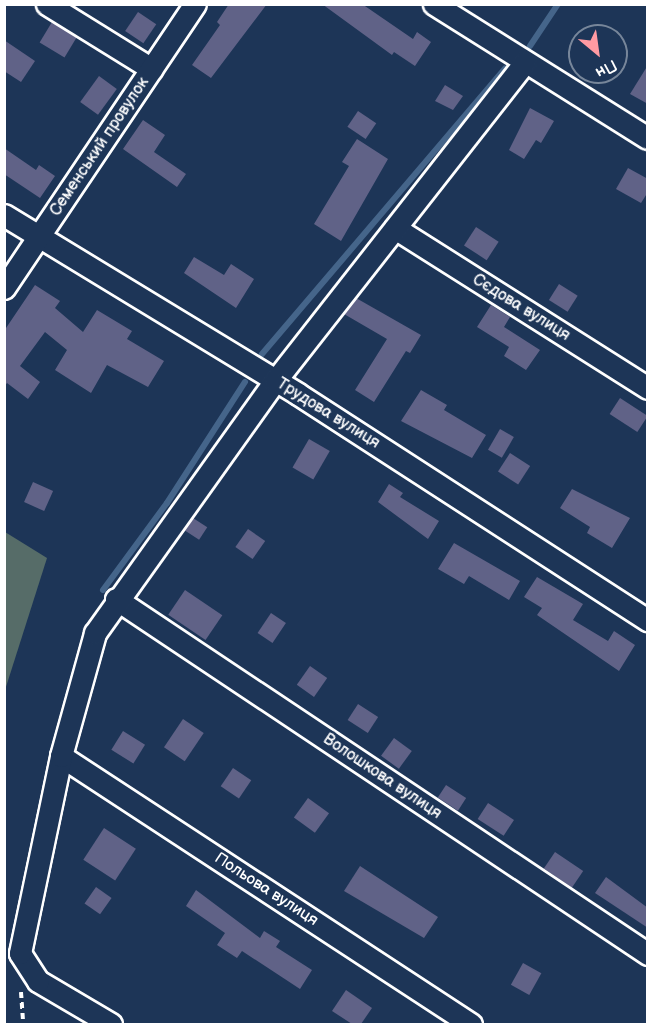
<!DOCTYPE html>
<html>
<head>
<meta charset="utf-8">
<style>
  body { margin:0 }
  #map { position:relative; width:652px; height:1029px; overflow:hidden; background:#1d3557; font-family:"Balsamiq Sans",sans-serif }
  div>[style] { position:absolute }
  .green>* { inset:0; background:#566c68 }
  .stream>* { height:6px; margin:-3px; padding:0 3px; transform-origin:3px; border-radius:3px; background:#45658a }
  .building>* { inset:0; background:#606287; transform-origin:0 0 }
  .path>* { height:4px; margin-top:-2px; transform-origin:0; background:repeating-linear-gradient(90deg,#fff 0 6px,transparent 0 10.5px) }
  .roads { filter:drop-shadow(2px 0 #fff) drop-shadow(-2px 0 #fff) drop-shadow(0 2px #fff) drop-shadow(0 -2px #fff) }
  .street>* { height:21px; margin:-10.5px; padding:0 10.5px; transform-origin:10.5px; border-radius:10.5px; background:#1d3557 }
  span { translate:-50% -50%; white-space:nowrap; text-align:center; line-height:1.15; -webkit-text-stroke:4.5px #1d3557; paint-order:stroke }
  .street-label { font-size:16px; color:#fff }
  .frame { position:absolute; inset:0; border:6px solid #fff; pointer-events:none }
  .north { position:absolute; left:568px; top:24px; width:60px; height:60px; box-sizing:border-box; background:#1d3557; border:2px solid #77869a; border-radius:50%; rotate:151deg; font-size:16px; font-weight:700; line-height:24px; text-align:center; color:#fff }
  .north::after { content:''; display:block; margin:auto; width:21px; height:27px; background:#ff9aa2; clip-path:polygon(50% 0,100% 100%,50% 72%,0 100%) }
</style>
</head>
<body>
<div id="map">
  <div class="green">
    <div style="clip-path:polygon(5px 532px,47px 558px,5px 690px)"></div>
  </div>
  <div class="stream">
    <div style="left:530px;top:46px;width:50px;rotate:-56.3deg"></div>
    <div style="left:262px;top:354px;width:375px;rotate:-49.6deg"></div>
    <div style="left:103px;top:590px;width:108px;rotate:-53.7deg"></div>
    <div style="left:167px;top:503px;width:144px;rotate:-57.2deg"></div>
  </div>
  <div class="building">
    <div style="clip-path:polygon(229px 4px,267px 4px,211px 78px,192px 65px,220px 25px,217px 22px)"></div>
    <div style="clip-path:polygon(322px 4px,362px 4px,413px 39px,417px 32px,431px 42px,415px 66px,394px 52px,392px 55px)"></div>
    <div style="left:138px;top:12px;width:22px;height:23px;rotate:34deg"></div>
    <div style="left:52px;top:22px;width:29px;height:24px;rotate:31deg"></div>
    <div style="clip-path:polygon(4px 40px,35px 61px,21px 82px,4px 71px)"></div>
    <div style="clip-path:polygon(648px 65px,648px 104px,630px 94px)"></div>
    <div style="left:99px;top:76px;width:22px;height:32px;rotate:36deg"></div>
    <div style="clip-path:polygon(445px 85px,463px 96px,453px 110px,435px 101px)"></div>
    <div style="clip-path:polygon(530px 108px,554px 121px,541px 143px,536px 140px,524px 159px,509px 150px)"></div>
    <div style="left:358px;top:111px;width:22px;height:19px;rotate:34deg"></div>
    <div style="clip-path:polygon(143px 120px,165px 135px,154px 152px,186px 174px,177px 187px,123px 149px)"></div>
    <div style="clip-path:polygon(357px 139px,388px 159px,341px 241px,314px 224px,349px 166px,342px 162px)"></div>
    <div style="clip-path:polygon(4px 148px,36px 170px,39px 165px,55px 176px,40px 198px,4px 174px)"></div>
    <div style="clip-path:polygon(628px 168px,648px 179px,648px 192px,641px 203px,616px 189px)"></div>
    <div style="left:476px;top:227px;width:27px;height:22px;rotate:33deg"></div>
    <div style="clip-path:polygon(194px 257px,224px 275px,231px 264px,254px 279px,236px 308px,184px 273px)"></div>
    <div style="left:559px;top:284px;width:22px;height:19px;rotate:32deg"></div>
    <div style="clip-path:polygon(35px 285px,60px 301px,55px 308px,83px 332px,97px 310px,132px 331px,127px 339px,164px 361px,148px 387px,107px 365px,91px 393px,55px 370px,67px 350px,45px 332px,20px 366px,40px 382px,28px 399px,7px 383px,4px 387px,4px 331px)"></div>
    <div style="clip-path:polygon(356px 298px,421px 335px,410px 353px,406px 351px,374px 402px,355px 390px,387px 339px,344px 314px)"></div>
    <div style="clip-path:polygon(491px 305px,510px 317px,504px 327px,540px 350px,526px 370px,504px 356px,509px 347px,477px 327px)"></div>
    <div style="clip-path:polygon(421px 390px,447px 405px,444px 410px,486px 435px,472px 458px,401px 421px)"></div>
    <div style="left:620px;top:398px;width:33px;height:19px;rotate:33deg"></div>
    <div style="left:500px;top:429px;width:16px;height:24px;rotate:30deg"></div>
    <div style="left:309px;top:439px;width:24px;height:33px;rotate:30deg"></div>
    <div style="left:510px;top:453px;width:24px;height:22px;rotate:33deg"></div>
    <div style="left:33px;top:482px;width:22px;height:22px;rotate:24deg"></div>
    <div style="clip-path:polygon(389px 484px,403px 493px,400px 497px,439px 521px,428px 539px,378px 502px)"></div>
    <div style="clip-path:polygon(572px 489px,630px 518px,612px 548px,587px 533px,590px 527px,560px 508px)"></div>
    <div style="left:193px;top:518px;width:17px;height:15px;rotate:33deg"></div>
    <div style="left:248px;top:529px;width:21px;height:22px;rotate:35deg"></div>
    <div style="clip-path:polygon(454px 543px,520px 581px,509px 600px,469px 576px,464px 584px,438px 569px)"></div>
    <div style="clip-path:polygon(537px 577px,583px 604px,573px 620px,608px 641px,614px 631px,635px 645px,619px 671px,537px 615px,542px 608px,524px 597px)"></div>
    <div style="left:185px;top:590px;width:45px;height:30px;rotate:34deg"></div>
    <div style="left:271px;top:613px;width:18px;height:24px;rotate:34deg"></div>
    <div style="left:310px;top:666px;width:21px;height:23px;rotate:35deg"></div>
    <div style="left:358px;top:704px;width:24px;height:19px;rotate:33deg"></div>
    <div style="left:183px;top:719px;width:25px;height:34px;rotate:34deg"></div>
    <div style="left:123px;top:731px;width:26px;height:22px;rotate:32deg"></div>
    <div style="left:394px;top:738px;width:22px;height:22px;rotate:36deg"></div>
    <div style="left:233px;top:768px;width:22px;height:22px;rotate:34deg"></div>
    <div style="left:446px;top:785px;width:24px;height:15px;rotate:33deg"></div>
    <div style="left:308px;top:798px;width:26px;height:24px;rotate:36deg"></div>
    <div style="left:488px;top:803px;width:31px;height:19px;rotate:33deg"></div>
    <div style="left:104px;top:828px;width:38px;height:38px;rotate:33deg"></div>
    <div style="left:555px;top:852px;width:34px;height:20px;rotate:34deg"></div>
    <div style="clip-path:polygon(360px 866px,438px 917px,424px 938px,344px 891px)"></div>
    <div style="clip-path:polygon(606px 877px,648px 908px,648px 928px,595px 893px)"></div>
    <div style="left:96px;top:887px;width:19px;height:20px;rotate:35deg"></div>
    <div style="clip-path:polygon(196px 890px,260px 938px,264px 931px,280px 941px,276px 947px,312px 970px,300px 989px,242px 951px,237px 958px,217px 945px,225px 933px,186px 906px)"></div>
    <div style="left:523px;top:963px;width:21px;height:25px;rotate:29deg"></div>
    <div style="clip-path:polygon(346px 990px,372px 1008px,361px 1024px,352px 1024px,332px 1011px)"></div>
  </div>
  <div class="path">
    <div style="left:21px;top:992px;width:32px;rotate:86deg"></div>
  </div>
  <div class="roads">
    <div class="street">
      <div style="left:47px;top:4px;width:123px;rotate:31.8deg"></div>
      <div style="left:434px;top:4px;width:252px;rotate:32.1deg"></div>
      <div style="left:4px;top:215px;width:344px;rotate:31.3deg"></div>
      <div style="left:298px;top:394px;width:417px;rotate:32.9deg"></div>
      <div style="left:395px;top:228px;width:299px;rotate:32.3deg"></div>
      <div style="left:4px;top:288px;width:342px;rotate:-56.1deg"></div>
      <div style="left:116px;top:599px;width:640px;rotate:33.71deg"></div>
      <div style="left:61px;top:756px;width:490px;rotate:33.2deg"></div>
      <div style="left:111px;top:1024px;width:85px;rotate:-149.5deg"></div>
      <div style="left:38px;top:981px;width:33px;rotate:-123deg"></div>
      <div style="left:20px;top:953px;width:201px;rotate:-78.2deg"></div>
      <div style="left:61px;top:756px;width:128px;rotate:-74.5deg"></div>
      <div style="left:95px;top:633px;width:310px;rotate:-54.5deg"></div>
      <div style="left:275px;top:381px;width:405px;rotate:-51.9deg"></div>
    </div>
  </div>
  <div class="street-label">
    <span style="left:100px;top:147px;rotate:-56deg">Семенський провулок</span>
    <span style="left:521px;top:308px;rotate:32deg">Сєдова вулиця</span>
    <span style="left:328px;top:414px;rotate:32deg">Трудова вулиця</span>
    <span style="left:382px;top:777px;rotate:34deg">Волошкова вулиця</span>
    <span style="left:266px;top:890px;rotate:33deg">Польова вулиця</span>
  </div>
  <div class="frame"></div>
  <div class="north">Пн</div>
</div>
</body>
</html>
